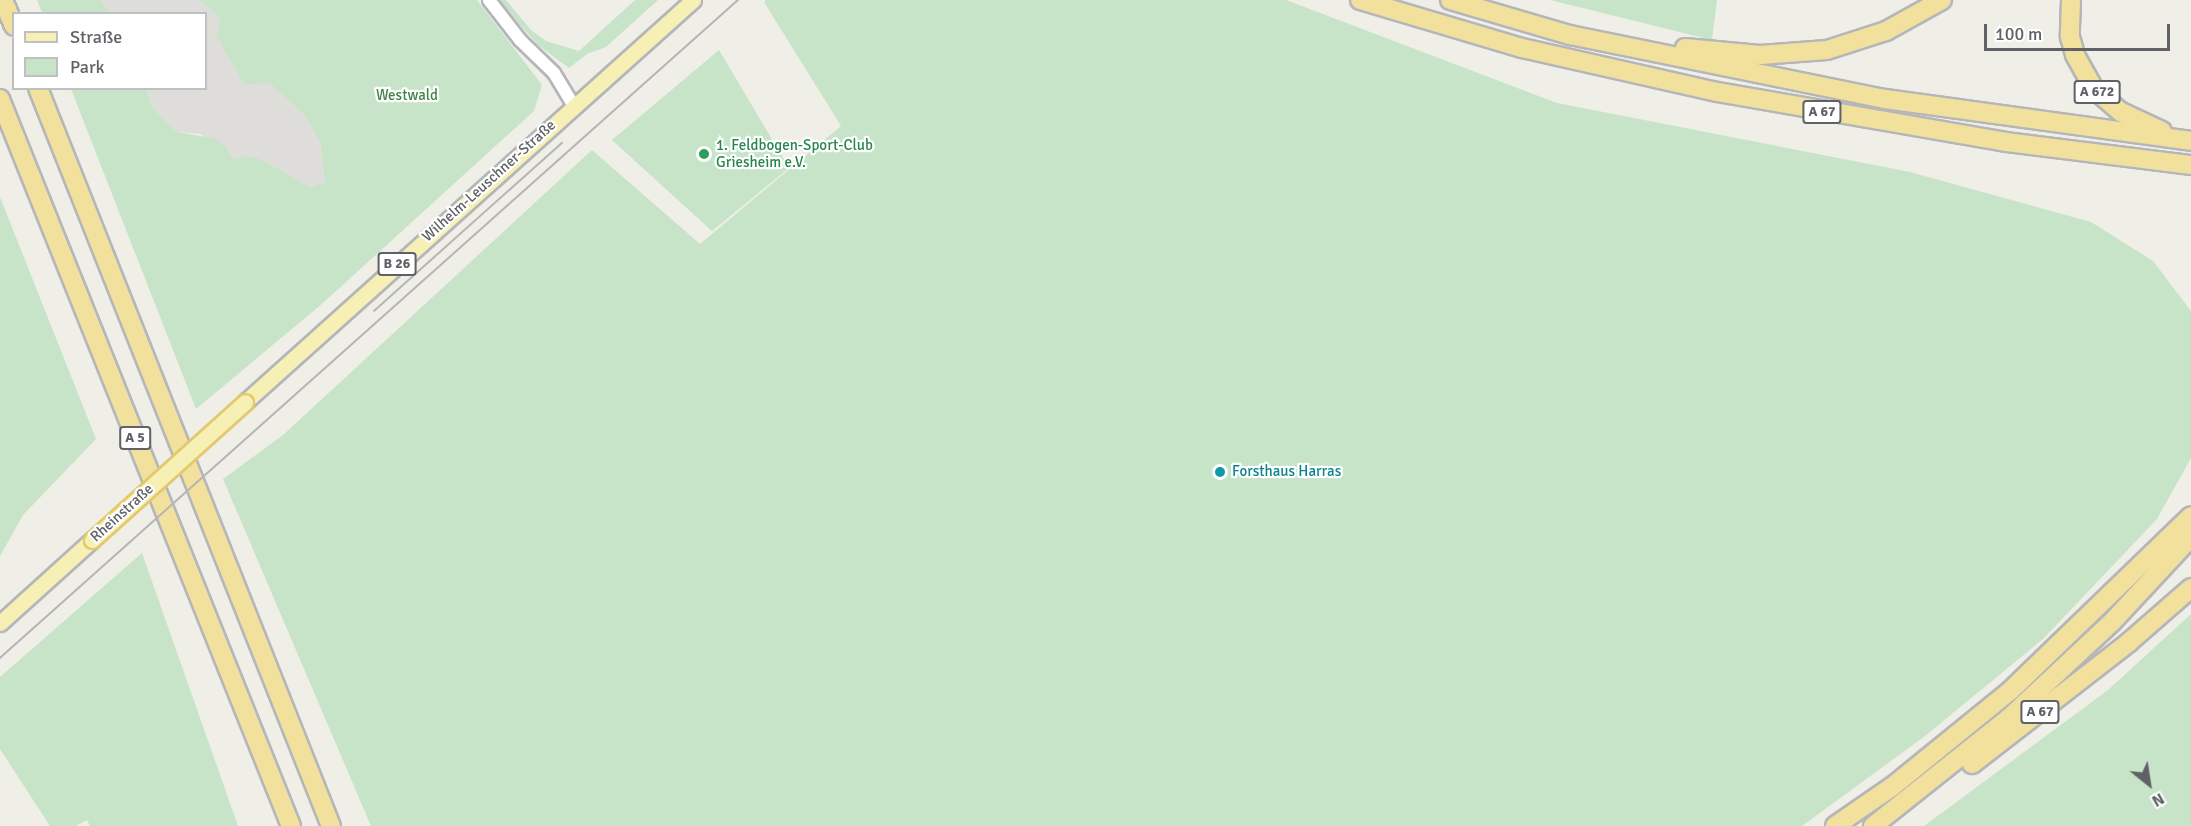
<!DOCTYPE html>
<html>
<head>
<meta charset="utf-8">
<style>
  body { margin:0 }
  #map { position:relative; width:2191px; height:826px; overflow:hidden; background:#efeee7; font-family:Signika,sans-serif }
  div>[style] { position:absolute }
  .industrial>* { inset:0; background:#deddd9 }
  .green>* { inset:0; background:#c7e4c9 }
  .roads { filter:drop-shadow(2px 0 #b4b6ba) drop-shadow(-2px 0 #b4b6ba) drop-shadow(0 2px #b4b6ba) drop-shadow(0 -2px #b4b6ba) }
  .minor>* { height:12px; margin:-6px; padding:0 6px; transform-origin:6px; border-radius:6px; background:#fff }
  .major>* { height:15px; margin:-7.5px; padding:0 7.5px; transform-origin:7.5px; border-radius:7.5px; background:#f7f0b5 }
  .highway>* { height:18px; margin:-9px; padding:0 9px; transform-origin:9px; border-radius:9px; background:#f2e19c }
  .tram>* { height:1.5px; margin:-0.75px; padding:0 0.75px; transform-origin:0.75px; border-radius:0.75px; background:#b5b5b6 }
  .bridges { filter:drop-shadow(2px 0 #e3c96d) drop-shadow(-2px 0 #e3c96d) drop-shadow(0 2px #e3c96d) drop-shadow(0 -2px #e3c96d) }
  .major-bridge>* { height:15px; margin:-7.5px; padding:0 7.5px; transform-origin:7.5px; border-radius:7.5px; background:#f7f0b5 }
  .dots>* { width:16px; height:16px; translate:-50% -50%; box-sizing:border-box; border:3px solid #fff; border-radius:50% }
  span { translate:-50% -50%; white-space:nowrap; text-align:center; line-height:1.15; -webkit-text-stroke:4.5px #fff; paint-order:stroke }
  .shield-label span { padding:2px 4px; background:#fff; border:2px solid; border-radius:4px; -webkit-text-stroke-width:0 }
  .shield-label { font-size:14px; color:#5f6166; font-weight:700 }
  .park-label { font-size:15px; color:#408447 }
  .leisure-label { font-size:15px; color:#27864d }
  .left { translate:0 -50%; text-align:left }
  .street-label { font-size:15px; color:#5f6166 }
  .culture-label { font-size:15px; color:#0d838f }
  .legend { position:absolute; left:12px; top:12px; width:195px; height:78px; box-sizing:border-box; background:#fff; border:2px solid #bfc0c2; margin:0; padding:8px 10px; list-style:none; font-size:18px; color:#5f6166 }
  .legend li { display:flex; align-items:center; gap:12px; height:30px }
  .legend b { width:30px; border:2px solid #bfc0c2 }
  .north { position:absolute; left:2119px; top:754px; width:60px; height:60px; -webkit-text-stroke:4px #fff; paint-order:stroke; rotate:150deg; font-size:16px; font-weight:700; line-height:24px; text-align:center; color:#5f6166 }
  .north::after { content:''; display:block; margin:auto; width:21px; height:27px; background:#5f6166; clip-path:polygon(50% 0,100% 100%,50% 72%,0 100%) }
  .scale { position:absolute; left:1984px; top:24px; width:186px; height:27px; box-sizing:border-box; border:3px solid #5f6166; border-top:0; padding-left:8px; font-size:18px; line-height:21px; white-space:nowrap; color:#5f6166; -webkit-text-stroke:4px #fff; paint-order:stroke }
</style>
</head>
<body>
<div id="map">
  <div class="industrial">
    <div style="clip-path:polygon(100px 0,200px 0,222px 19px,269px 83px,304px 115px,320px 142px,325px 182px,310px 187px,261px 159px,234px 160px,226px 146px,200px 134px,177px 132px,153px 108px,146px 89px,206px 88px,206px 14px,110px 13px)"></div>
  </div>
  <div class="green">
    <div style="clip-path:polygon(37px 0,100px 0,110px 13px,42px 13px)"></div>
    <div style="clip-path:polygon(200px 0,477px 0,542px 85px,534px 111px,323px 303px,196px 409px,71px 89px,146px 89px,153px 108px,177px 132px,213px 138px,226px 146px,234px 160px,246px 156px,261px 159px,310px 187px,325px 182px,320px 142px,304px 115px,269px 83px,244px 84px,217px 36px,221px 19px)"></div>
    <div style="clip-path:polygon(498px 0,506px 0,531px 30px,546px 41px,579px 51px,635px 0,658px 0,606px 47px,587px 54px,569px 68px,538px 45px)"></div>
    <div style="clip-path:polygon(766px 0,1286px 0,1557px 103px,1910px 172px,2091px 222px,2153px 261px,2191px 311px,2191px 458px,2157px 519px,2043px 639px,1925px 736px,1802px 826px,371px 826px,223px 479px,283px 435px,592px 150px,700px 244px,841px 126px,764px 2px)"></div>
    <div style="clip-path:polygon(1550px 0,1717px 0,1712px 40px)"></div>
    <div style="clip-path:polygon(719px 50px,789px 168px,712px 231px,612px 140px)"></div>
    <div style="clip-path:polygon(0 197px,96px 439px,23px 515px,0 556px)"></div>
    <div style="clip-path:polygon(142px 553px,238px 826px,90px 826px,87px 820px,76px 826px,50px 826px,0 749px,0 677px)"></div>
    <div style="clip-path:polygon(2191px 614px,2191px 826px,1924px 826px,2108px 690px)"></div>
  </div>
  <div class="roads">
    <div class="minor">
      <div style="left:489px;top:0;width:51px;rotate:52.2deg"></div>
      <div style="left:520px;top:40px;width:47px;rotate:44.1deg"></div>
      <div style="left:554px;top:73px;width:37px;rotate:59deg"></div>
    </div>
    <div class="major">
      <div style="left:245px;top:402px;width:602px;rotate:-41.9deg"></div>
      <div style="left:0;top:623px;width:124px;rotate:-42.1deg"></div>
    </div>
    <div class="highway">
      <div style="left:3px;top:0;width:28px;rotate:67deg"></div>
      <div style="left:1360px;top:0;width:169px;rotate:16.5deg"></div>
      <div style="left:1522px;top:48px;width:200px;rotate:12.7deg"></div>
      <div style="left:1717px;top:92px;width:293px;rotate:9.8deg"></div>
      <div style="left:2006px;top:142px;width:186px;rotate:7.1deg"></div>
      <div style="left:1450px;top:0;width:125px;rotate:16.3deg"></div>
      <div style="left:1570px;top:35px;width:321px;rotate:11.5deg"></div>
      <div style="left:1885px;top:99px;width:309px;rotate:7.8deg"></div>
      <div style="left:2071px;top:0;width:37px;rotate:92deg"></div>
      <div style="left:2070px;top:37px;width:19px;rotate:74deg"></div>
      <div style="left:2075px;top:55px;width:38px;rotate:61deg"></div>
      <div style="left:2093px;top:88px;width:37px;rotate:41deg"></div>
      <div style="left:2121px;top:112px;width:45px;rotate:24.9deg"></div>
      <div style="left:1685px;top:48px;width:75px;rotate:5.3deg"></div>
      <div style="left:1760px;top:55px;width:67px;rotate:-4.3deg"></div>
      <div style="left:1827px;top:50px;width:62px;rotate:-17.9deg"></div>
      <div style="left:1886px;top:31px;width:64px;rotate:-29deg"></div>
      <div style="left:38px;top:88px;width:794px;rotate:68.35deg"></div>
      <div style="left:0;top:99px;width:783px;rotate:68.19deg"></div>
      <div style="left:1972px;top:764px;width:199px;rotate:-37.8deg"></div>
      <div style="left:2129px;top:642px;width:82px;rotate:-41.1deg"></div>
      <div style="left:1835px;top:826px;width:70px;rotate:-34.6deg"></div>
      <div style="left:1893px;top:786px;width:152px;rotate:-39.1deg"></div>
      <div style="left:2011px;top:690px;width:250px;rotate:-44deg"></div>
      <div style="left:1873px;top:826px;width:174px;rotate:-38.5deg"></div>
      <div style="left:2009px;top:718px;width:141px;rotate:-43deg"></div>
      <div style="left:2112px;top:622px;width:116px;rotate:-47.1deg"></div>
    </div>
  </div>
  <div class="tram">
    <div style="left:374px;top:311px;width:252px;rotate:-41.8deg"></div>
    <div style="left:0;top:658px;width:989px;rotate:-41.72deg"></div>
  </div>
  <div class="bridges">
    <div class="major-bridge">
      <div style="left:92px;top:540px;width:206px;rotate:-42deg"></div>
    </div>
  </div>
  <div class="dots">
    <div style="left:704px;top:154px;background:#2e9e5b"></div>
    <div style="left:1220px;top:472px;background:#0f9aa8"></div>
  </div>
  <div class="shield-label">
    <span style="left:2097px;top:92px">A 672</span>
    <span style="left:1822px;top:112px">A 67</span>
    <span style="left:397px;top:264px">B 26</span>
    <span style="left:135px;top:438px">A 5</span>
    <span style="left:2040px;top:712px">A 67</span>
  </div>
  <div class="park-label">
    <span style="left:407px;top:96px">Westwald</span>
  </div>
  <div class="leisure-label">
    <span class="left" style="left:716px;top:154px">1. Feldbogen-Sport-Club<br>Griesheim e.V.</span>
  </div>
  <div class="street-label">
    <span style="left:489px;top:181px;rotate:-42deg">Wilhelm-Leuschner-Straße</span>
    <span style="left:122px;top:513px;rotate:-42deg">Rheinstraße</span>
  </div>
  <div class="culture-label">
    <span class="left" style="left:1232px;top:472px">Forsthaus Harras</span>
  </div>
  <ul class="legend">
  <li><b style="height:8px;background:#f7f0b5"></b>Straße</li>
  <li><b style="height:16px;background:#c7e4c9"></b>Park</li>
  </ul>
  <div class="north">N</div>
  <div class="scale">100 m</div>
</div>
</body>
</html>
